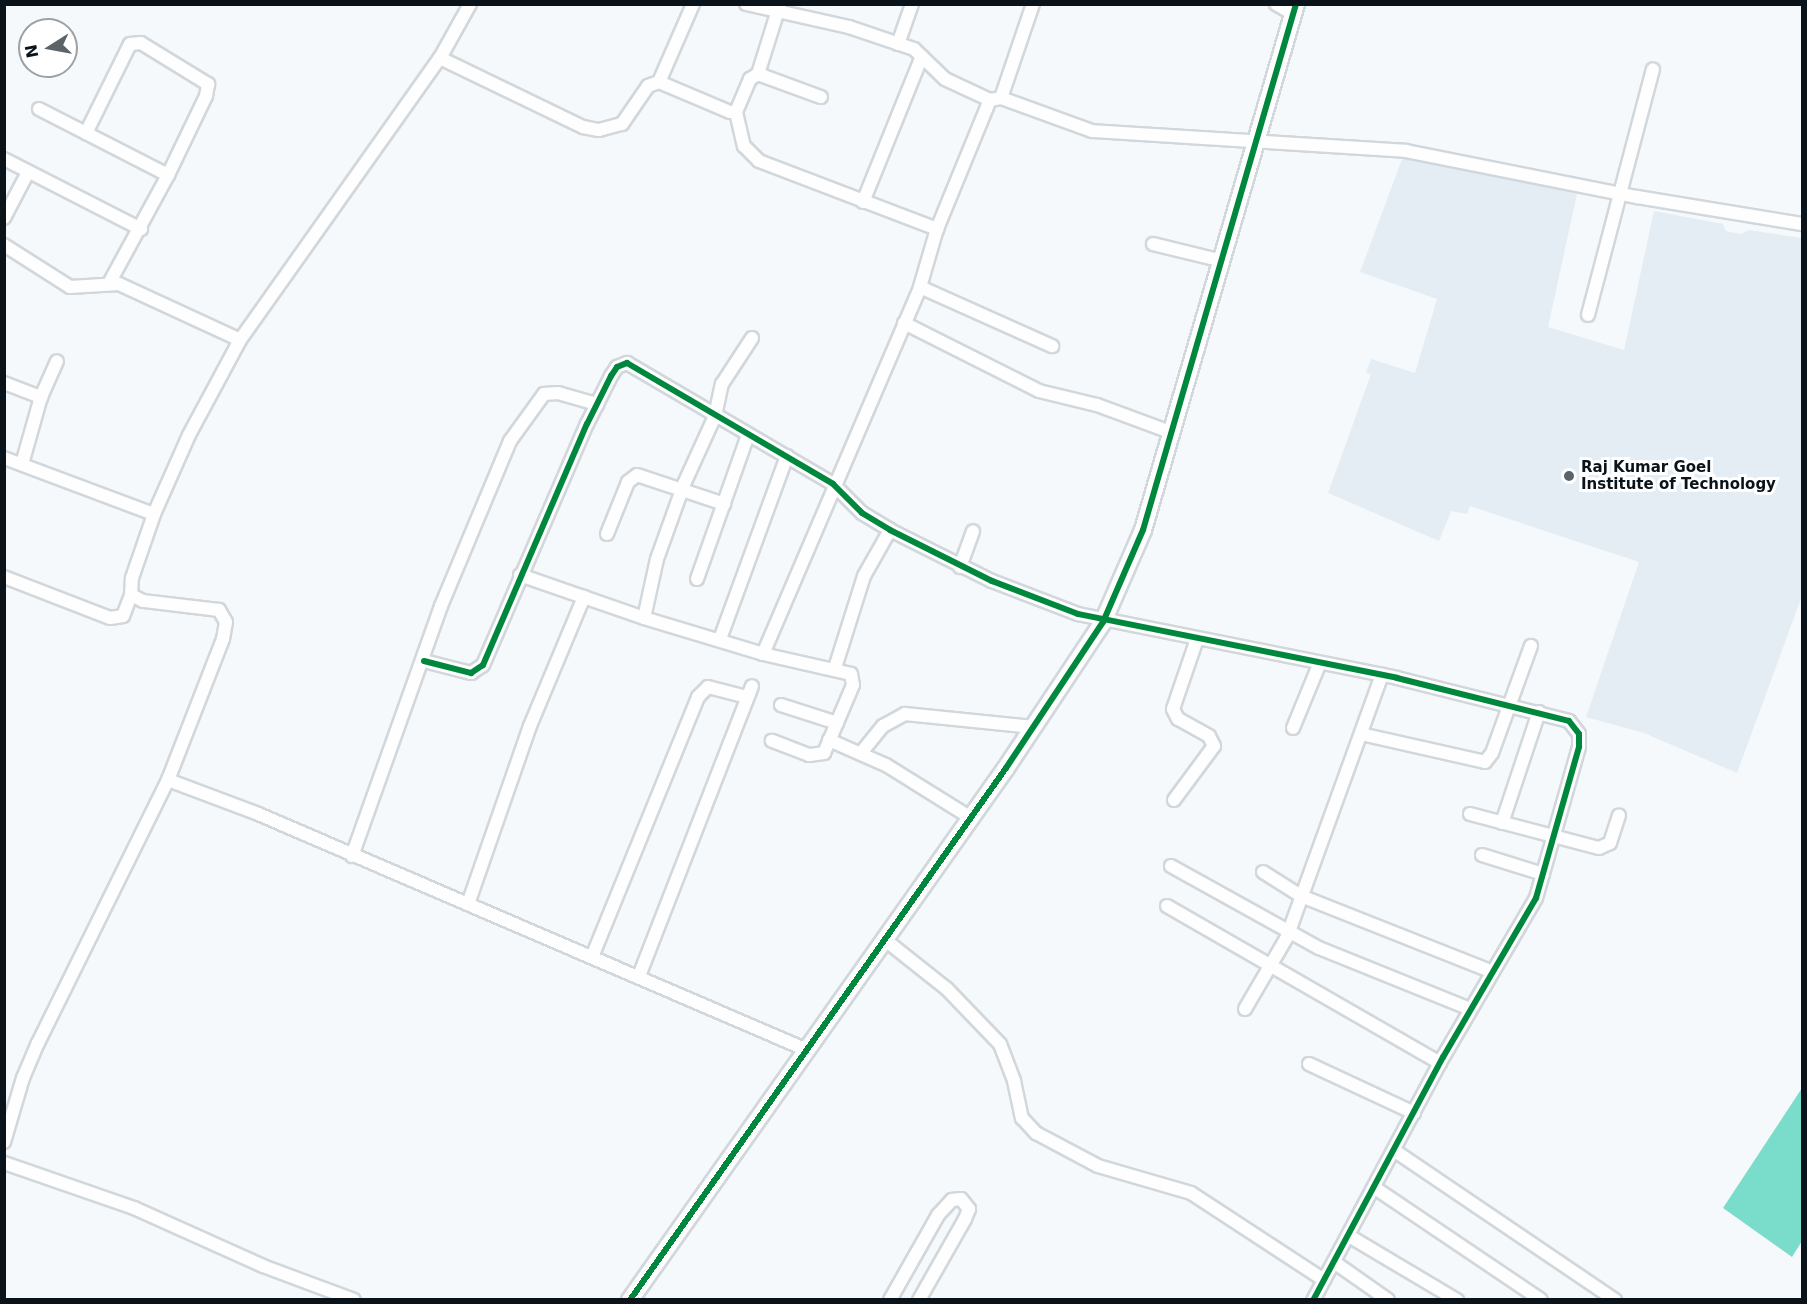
<!DOCTYPE html>
<html>
<head>
<meta charset="utf-8">
<style>
  body { margin:0 }
  #map { position:relative; width:1807px; height:1304px; overflow:hidden; background:#f6f9fb; font-family:"DejaVu Sans",sans-serif }
  div>[style] { position:absolute }
  .built>* { inset:0; background:#e4edf3 }
  .water>* { inset:0; background:#7adcca }
  .roads { filter:drop-shadow(2px 0 #d1d7db) drop-shadow(-2px 0 #d1d7db) drop-shadow(0 2px #d1d7db) drop-shadow(0 -2px #d1d7db) }
  .minor>* { height:12px; margin:-6px; padding:0 6px; transform-origin:6px; border-radius:6px; background:#fefefe }
  .tertiary>* { height:16px; margin:-8px; padding:0 8px; transform-origin:8px; border-radius:8px; background:#fefefe }
  .cycleway>* { height:6px; margin:-3px; padding:0 3px; transform-origin:3px; border-radius:3px; background:#00873e }
  .dots>* { width:16px; height:16px; translate:-50% -50%; box-sizing:border-box; border:3px solid #fff; border-radius:50% }
  span { translate:-50% -50%; white-space:nowrap; text-align:center; line-height:1.15; -webkit-text-stroke:6px #fff; paint-order:stroke }
  .poi-label { font-size:15px; color:#0a131a; font-weight:700 }
  .left { translate:0 -50%; text-align:left }
  .frame { position:absolute; inset:0; border:6px solid #0a131a; pointer-events:none }
  .north { position:absolute; left:18px; top:18px; width:60px; height:60px; box-sizing:border-box; background:#fff; border:2px solid #9da1a3; border-radius:50%; rotate:259deg; font-size:16px; font-weight:700; line-height:24px; text-align:center; color:#0a131a }
  .north::after { content:''; display:block; margin:auto; width:21px; height:27px; background:#5d6469; clip-path:polygon(50% 0,100% 100%,50% 72%,0 100%) }
</style>
</head>
<body>
<div id="map">
  <div class="built">
    <div style="clip-path:polygon(1404px 154px,1577px 194px,1548px 327px,1624px 350px,1654px 211px,1723px 224px,1726px 231px,1741px 234px,1749px 230px,1802px 238px,1802px 596px,1737px 773px,1644px 733px,1586px 717px,1639px 562px,1470px 506px,1467px 514px,1451px 511px,1439px 541px,1328px 493px,1371px 374px,1366px 373px,1371px 359px,1415px 373px,1437px 299px,1360px 272px)"></div>
  </div>
  <div class="water">
    <div style="clip-path:polygon(1802px 1088px,1802px 1241px,1792px 1257px,1723px 1208px)"></div>
  </div>
  <div class="roads">
    <div class="minor">
      <div style="left:746px;top:4px;width:106px;rotate:12.6deg"></div>
      <div style="left:849px;top:27px;width:69px;rotate:18.7deg"></div>
      <div style="left:914px;top:49px;width:43px;rotate:44.1deg"></div>
      <div style="left:945px;top:79px;width:50px;rotate:25deg"></div>
      <div style="left:1276px;top:4px;width:20px;rotate:30deg"></div>
      <div style="left:898px;top:44px;width:42px;rotate:-70.7deg"></div>
      <div style="left:440px;top:58px;width:159px;rotate:25.8deg"></div>
      <div style="left:583px;top:127px;width:16px;rotate:11deg"></div>
      <div style="left:599px;top:130px;width:24px;rotate:-15deg"></div>
      <div style="left:622px;top:124px;width:46px;rotate:-55.6deg"></div>
      <div style="left:648px;top:86px;width:12px;rotate:-20deg"></div>
      <div style="left:659px;top:82px;width:77px;rotate:22.9deg"></div>
      <div style="left:730px;top:112px;width:6px"></div>
      <div style="left:736px;top:112px;width:36px;rotate:-67deg"></div>
      <div style="left:750px;top:79px;width:9px;rotate:-32deg"></div>
      <div style="left:758px;top:74px;width:67px;rotate:20.1deg"></div>
      <div style="left:758px;top:74px;width:73px;rotate:-72.6deg"></div>
      <div style="left:659px;top:82px;width:85px;rotate:-66.4deg"></div>
      <div style="left:1001px;top:98px;width:99px;rotate:-71.2deg"></div>
      <div style="left:39px;top:109px;width:145px;rotate:27.1deg"></div>
      <div style="left:736px;top:112px;width:35px;rotate:77deg"></div>
      <div style="left:744px;top:146px;width:21px;rotate:45deg"></div>
      <div style="left:759px;top:161px;width:191px;rotate:20.9deg"></div>
      <div style="left:86px;top:133px;width:99px;rotate:-63.7deg"></div>
      <div style="left:130px;top:44px;width:11px;rotate:-5deg"></div>
      <div style="left:141px;top:43px;width:79px;rotate:31.5deg"></div>
      <div style="left:208px;top:84px;width:12px;rotate:99deg"></div>
      <div style="left:206px;top:96px;width:88px;rotate:115.7deg"></div>
      <div style="left:168px;top:175px;width:122px;rotate:118.5deg"></div>
      <div style="left:4px;top:159px;width:154px;rotate:27.1deg"></div>
      <div style="left:863px;top:202px;width:157px;rotate:-68deg"></div>
      <div style="left:4px;top:218px;width:52px;rotate:-62.4deg"></div>
      <div style="left:1153px;top:244px;width:72px;rotate:13.7deg"></div>
      <div style="left:4px;top:245px;width:78px;rotate:32.5deg"></div>
      <div style="left:70px;top:287px;width:49px;rotate:-3.5deg"></div>
      <div style="left:119px;top:284px;width:133px;rotate:24.8deg"></div>
      <div style="left:920px;top:287px;width:145px;rotate:24.1deg"></div>
      <div style="left:1588px;top:315px;width:254px;rotate:-75.2deg"></div>
      <div style="left:904px;top:323px;width:151px;rotate:26.7deg"></div>
      <div style="left:1039px;top:391px;width:60px;rotate:13.6deg"></div>
      <div style="left:1097px;top:405px;width:81px;rotate:20.2deg"></div>
      <div style="left:4px;top:383px;width:40px;rotate:21deg"></div>
      <div style="left:4px;top:458px;width:160px;rotate:20.5deg"></div>
      <div style="left:22px;top:464px;width:70px;rotate:-74.2deg"></div>
      <div style="left:41px;top:397px;width:39px;rotate:-66deg"></div>
      <div style="left:607px;top:534px;width:56px;rotate:-68deg"></div>
      <div style="left:628px;top:482px;width:11px;rotate:-38deg"></div>
      <div style="left:637px;top:475px;width:92px;rotate:18.4deg"></div>
      <div style="left:960px;top:567px;width:38px;rotate:-70deg"></div>
      <div style="left:520px;top:575px;width:131px;rotate:19.1deg"></div>
      <div style="left:644px;top:618px;width:124px;rotate:16.8deg"></div>
      <div style="left:763px;top:654px;width:90px;rotate:12.8deg"></div>
      <div style="left:851px;top:674px;width:11px;rotate:80deg"></div>
      <div style="left:853px;top:685px;width:74px;rotate:113.1deg"></div>
      <div style="left:824px;top:753px;width:15px;rotate:172deg"></div>
      <div style="left:809px;top:755px;width:40px;rotate:-159deg"></div>
      <div style="left:4px;top:577px;width:114px;rotate:21.1deg"></div>
      <div style="left:110px;top:618px;width:13px;rotate:-9deg"></div>
      <div style="left:123px;top:616px;width:22px;rotate:-69deg"></div>
      <div style="left:697px;top:579px;width:153px;rotate:-70.5deg"></div>
      <div style="left:644px;top:618px;width:60px;rotate:-77.6deg"></div>
      <div style="left:657px;top:559px;width:80px;rotate:-70.2deg"></div>
      <div style="left:684px;top:484px;width:75px;rotate:-65.5deg"></div>
      <div style="left:715px;top:416px;width:33px;rotate:-78deg"></div>
      <div style="left:722px;top:384px;width:55px;rotate:-56.9deg"></div>
      <div style="left:720px;top:639px;width:195px;rotate:-69.9deg"></div>
      <div style="left:763px;top:654px;width:399px;rotate:-66.8deg"></div>
      <div style="left:920px;top:287px;width:60px;rotate:-73.7deg"></div>
      <div style="left:937px;top:229px;width:139px;rotate:-67.7deg"></div>
      <div style="left:990px;top:100px;width:11px;rotate:-10deg"></div>
      <div style="left:1001px;top:98px;width:97px;rotate:19.9deg"></div>
      <div style="left:1092px;top:131px;width:315px;rotate:3.6deg"></div>
      <div style="left:1406px;top:151px;width:236px;rotate:11.3deg"></div>
      <div style="left:1637px;top:197px;width:167px;rotate:9.3deg"></div>
      <div style="left:424px;top:661px;width:49px;rotate:14.3deg"></div>
      <div style="left:471px;top:673px;width:14px;rotate:-34deg"></div>
      <div style="left:483px;top:665px;width:262px;rotate:-66.7deg"></div>
      <div style="left:587px;top:424px;width:54px;rotate:-63.4deg"></div>
      <div style="left:611px;top:376px;width:11px;rotate:-56deg"></div>
      <div style="left:617px;top:367px;width:11px;rotate:-22deg"></div>
      <div style="left:627px;top:363px;width:239px;rotate:30.4deg"></div>
      <div style="left:833px;top:484px;width:41px;rotate:45deg"></div>
      <div style="left:862px;top:513px;width:33px;rotate:31deg"></div>
      <div style="left:890px;top:530px;width:114px;rotate:26.6deg"></div>
      <div style="left:992px;top:581px;width:92px;rotate:21deg"></div>
      <div style="left:1078px;top:614px;width:325px;rotate:11.3deg"></div>
      <div style="left:1397px;top:678px;width:177px;rotate:14deg"></div>
      <div style="left:1569px;top:721px;width:16px;rotate:52deg"></div>
      <div style="left:1579px;top:734px;width:13px;rotate:90deg"></div>
      <div style="left:1579px;top:747px;width:157px;rotate:105.9deg"></div>
      <div style="left:1536px;top:898px;width:184px;rotate:120.3deg"></div>
      <div style="left:1443px;top:1057px;width:276px;rotate:118.1deg"></div>
      <div style="left:835px;top:668px;width:96px;rotate:-72.5deg"></div>
      <div style="left:864px;top:576px;width:53px;rotate:-60.5deg"></div>
      <div style="left:781px;top:705px;width:59px;rotate:17.8deg"></div>
      <div style="left:1293px;top:728px;width:68px;rotate:-67.6deg"></div>
      <div style="left:1361px;top:734px;width:127px;rotate:12.7deg"></div>
      <div style="left:1485px;top:762px;width:11px;rotate:-52deg"></div>
      <div style="left:1492px;top:753px;width:114px;rotate:-70deg"></div>
      <div style="left:829px;top:740px;width:62px;rotate:23.7deg"></div>
      <div style="left:886px;top:765px;width:100px;rotate:31.9deg"></div>
      <div style="left:861px;top:753px;width:35px;rotate:-51deg"></div>
      <div style="left:883px;top:726px;width:25px;rotate:-29deg"></div>
      <div style="left:905px;top:714px;width:129px;rotate:5.8deg"></div>
      <div style="left:168px;top:780px;width:94px;rotate:20.6deg"></div>
      <div style="left:256px;top:813px;width:600px;rotate:23.27deg"></div>
      <div style="left:1174px;top:800px;width:67px;rotate:-53.5deg"></div>
      <div style="left:1214px;top:746px;width:11px;rotate:-117deg"></div>
      <div style="left:1209px;top:736px;width:35px;rotate:-151deg"></div>
      <div style="left:1178px;top:719px;width:11px;rotate:-117deg"></div>
      <div style="left:1173px;top:709px;width:74px;rotate:-71.1deg"></div>
      <div style="left:1470px;top:814px;width:133px;rotate:14.8deg"></div>
      <div style="left:1599px;top:848px;width:12px;rotate:-24deg"></div>
      <div style="left:1610px;top:843px;width:29px;rotate:-72deg"></div>
      <div style="left:1502px;top:823px;width:117px;rotate:-71.6deg"></div>
      <div style="left:1482px;top:855px;width:64px;rotate:17.3deg"></div>
      <div style="left:352px;top:856px;width:265px;rotate:-70.4deg"></div>
      <div style="left:441px;top:606px;width:179px;rotate:-67.3deg"></div>
      <div style="left:510px;top:441px;width:58px;rotate:-54.1deg"></div>
      <div style="left:544px;top:394px;width:14px;rotate:-4deg"></div>
      <div style="left:558px;top:393px;width:41px;rotate:15.8deg"></div>
      <div style="left:1171px;top:866px;width:169px;rotate:29deg"></div>
      <div style="left:1319px;top:948px;width:163px;rotate:22deg"></div>
      <div style="left:1263px;top:872px;width:45px;rotate:32.3deg"></div>
      <div style="left:1301px;top:896px;width:206px;rotate:21.6deg"></div>
      <div style="left:468px;top:904px;width:188px;rotate:-70.8deg"></div>
      <div style="left:530px;top:726px;width:140px;rotate:-67.3deg"></div>
      <div style="left:1167px;top:906px;width:315px;rotate:29.9deg"></div>
      <div style="left:884px;top:939px;width:80px;rotate:38.4deg"></div>
      <div style="left:947px;top:989px;width:76px;rotate:46.1deg"></div>
      <div style="left:1000px;top:1044px;width:40px;rotate:69deg"></div>
      <div style="left:1014px;top:1081px;width:38px;rotate:78deg"></div>
      <div style="left:1022px;top:1118px;width:21px;rotate:47deg"></div>
      <div style="left:1036px;top:1133px;width:70px;rotate:28deg"></div>
      <div style="left:1098px;top:1166px;width:97px;rotate:16.2deg"></div>
      <div style="left:1191px;top:1193px;width:159px;rotate:33.2deg"></div>
      <div style="left:592px;top:957px;width:281px;rotate:-67.8deg"></div>
      <div style="left:698px;top:697px;width:14px;rotate:-45deg"></div>
      <div style="left:708px;top:687px;width:40px;rotate:14.4deg"></div>
      <div style="left:639px;top:976px;width:311px;rotate:-68.7deg"></div>
      <div style="left:1245px;top:1009px;width:83px;rotate:-59.7deg"></div>
      <div style="left:1287px;top:937px;width:279px;rotate:-70.1deg"></div>
      <div style="left:1309px;top:1064px;width:116px;rotate:25deg"></div>
      <div style="left:4px;top:1142px;width:67px;rotate:-73.5deg"></div>
      <div style="left:23px;top:1078px;width:38px;rotate:-67deg"></div>
      <div style="left:38px;top:1043px;width:293px;rotate:-63.7deg"></div>
      <div style="left:168px;top:780px;width:151px;rotate:-68.7deg"></div>
      <div style="left:223px;top:639px;width:17px;rotate:-80deg"></div>
      <div style="left:226px;top:622px;width:14px;rotate:-120deg"></div>
      <div style="left:219px;top:610px;width:77px;rotate:-173.2deg"></div>
      <div style="left:143px;top:601px;width:13px;rotate:-153deg"></div>
      <div style="left:131px;top:595px;width:17px;rotate:-87deg"></div>
      <div style="left:132px;top:578px;width:68px;rotate:-71deg"></div>
      <div style="left:154px;top:514px;width:86px;rotate:-66.1deg"></div>
      <div style="left:189px;top:435px;width:108px;rotate:-61.8deg"></div>
      <div style="left:240px;top:340px;width:346px;rotate:-54.7deg"></div>
      <div style="left:440px;top:58px;width:62px;rotate:-60.9deg"></div>
      <div style="left:1395px;top:1151px;width:266px;rotate:34.1deg"></div>
      <div style="left:4px;top:1163px;width:138px;rotate:19.1deg"></div>
      <div style="left:134px;top:1208px;width:141px;rotate:24.2deg"></div>
      <div style="left:263px;top:1266px;width:97px;rotate:20.5deg"></div>
      <div style="left:1375px;top:1188px;width:200px;rotate:34deg"></div>
      <div style="left:1349px;top:1236px;width:126px;rotate:30.7deg"></div>
      <div style="left:1334px;top:1262px;width:66px;rotate:35.1deg"></div>
      <div style="left:890px;top:1300px;width:98px;rotate:-60.5deg"></div>
      <div style="left:938px;top:1215px;width:21px;rotate:-47deg"></div>
      <div style="left:952px;top:1200px;width:9px;rotate:-6deg"></div>
      <div style="left:961px;top:1199px;width:13px;rotate:51deg"></div>
      <div style="left:969px;top:1209px;width:11px;rotate:112deg"></div>
      <div style="left:965px;top:1219px;width:93px;rotate:119.6deg"></div>
    </div>
    <div class="tertiary">
      <div style="left:630px;top:1300px;width:651px;rotate:-54.75deg"></div>
      <div style="left:1006px;top:768px;width:175px;rotate:-56.4deg"></div>
      <div style="left:1103px;top:622px;width:100px;rotate:-66.5deg"></div>
      <div style="left:1143px;top:530px;width:548px;rotate:-73.78deg"></div>
    </div>
  </div>
  <div class="cycleway">
    <div style="left:424px;top:661px;width:49px;rotate:14.3deg"></div>
    <div style="left:471px;top:673px;width:14px;rotate:-34deg"></div>
    <div style="left:483px;top:665px;width:262px;rotate:-66.7deg"></div>
    <div style="left:587px;top:424px;width:54px;rotate:-63.4deg"></div>
    <div style="left:611px;top:376px;width:11px;rotate:-56deg"></div>
    <div style="left:617px;top:367px;width:11px;rotate:-22deg"></div>
    <div style="left:627px;top:363px;width:239px;rotate:30.4deg"></div>
    <div style="left:833px;top:484px;width:41px;rotate:45deg"></div>
    <div style="left:862px;top:513px;width:33px;rotate:31deg"></div>
    <div style="left:890px;top:530px;width:114px;rotate:26.6deg"></div>
    <div style="left:992px;top:581px;width:92px;rotate:21deg"></div>
    <div style="left:1078px;top:614px;width:325px;rotate:11.3deg"></div>
    <div style="left:1397px;top:678px;width:177px;rotate:14deg"></div>
    <div style="left:1569px;top:721px;width:16px;rotate:52deg"></div>
    <div style="left:1579px;top:734px;width:13px;rotate:90deg"></div>
    <div style="left:1579px;top:747px;width:157px;rotate:105.9deg"></div>
    <div style="left:1536px;top:898px;width:184px;rotate:120.3deg"></div>
    <div style="left:1443px;top:1057px;width:276px;rotate:118.1deg"></div>
    <div style="left:630px;top:1300px;width:651px;rotate:-54.75deg"></div>
    <div style="left:1006px;top:768px;width:175px;rotate:-56.4deg"></div>
    <div style="left:1103px;top:622px;width:100px;rotate:-66.5deg"></div>
    <div style="left:1143px;top:530px;width:548px;rotate:-73.78deg"></div>
  </div>
  <div class="dots">
    <div style="left:1569px;top:476px;background:#5d6469"></div>
  </div>
  <div class="poi-label">
    <span class="left" style="left:1581px;top:476px">Raj Kumar Goel<br>Institute of Technology</span>
  </div>
  <div class="frame"></div>
  <div class="north">N</div>
</div>
</body>
</html>
